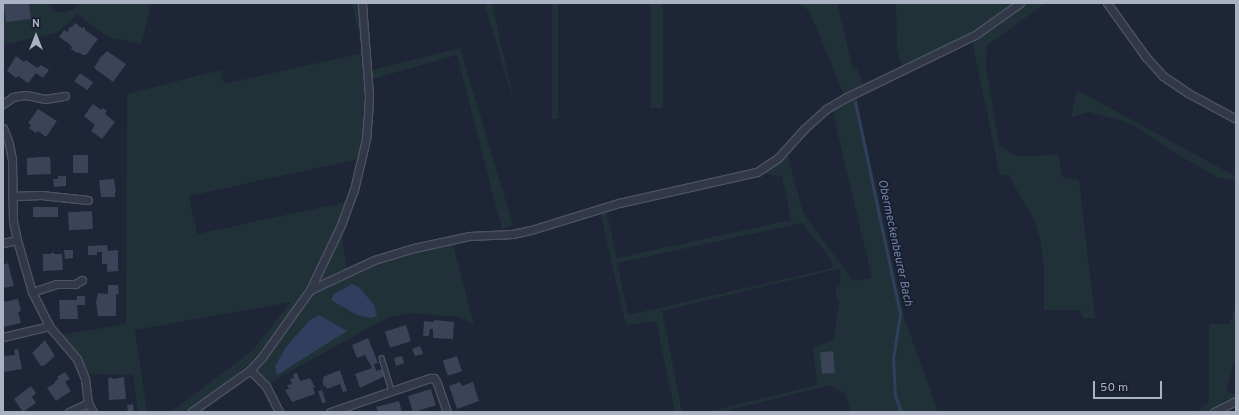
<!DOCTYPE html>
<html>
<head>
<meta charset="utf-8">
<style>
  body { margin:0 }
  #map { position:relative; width:1239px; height:415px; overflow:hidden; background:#1e2536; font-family:Overpass,sans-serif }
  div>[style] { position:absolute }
  .green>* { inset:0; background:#203237; transform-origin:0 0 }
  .water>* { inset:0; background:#303f5e }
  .stream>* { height:3px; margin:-1.5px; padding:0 1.5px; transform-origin:1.5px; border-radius:1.5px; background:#303f5e }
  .building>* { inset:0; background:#3a4357; transform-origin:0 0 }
  .roads { filter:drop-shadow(1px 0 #4c5262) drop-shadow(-1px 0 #4c5262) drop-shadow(0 1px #4c5262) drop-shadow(0 -1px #4c5262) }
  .service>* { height:3.5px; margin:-1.75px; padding:0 1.75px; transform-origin:1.75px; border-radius:1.75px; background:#323847 }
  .minor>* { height:7px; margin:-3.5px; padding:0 3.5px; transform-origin:3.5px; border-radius:3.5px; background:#323847 }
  span { translate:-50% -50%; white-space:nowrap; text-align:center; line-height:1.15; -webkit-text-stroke:3px #171d2b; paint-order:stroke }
  .water-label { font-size:12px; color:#7285ae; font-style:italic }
  .frame { position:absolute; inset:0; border:4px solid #abb2c4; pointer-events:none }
  .north { position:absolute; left:16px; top:16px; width:40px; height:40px; -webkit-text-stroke:3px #171d2b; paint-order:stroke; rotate:0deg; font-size:11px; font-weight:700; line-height:16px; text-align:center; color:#abb2c4 }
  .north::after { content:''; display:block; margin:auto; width:14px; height:18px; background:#abb2c4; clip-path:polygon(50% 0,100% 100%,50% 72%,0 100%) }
  .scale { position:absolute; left:1093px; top:381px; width:69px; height:18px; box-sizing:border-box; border:2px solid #abb2c4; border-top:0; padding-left:5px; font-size:12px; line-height:14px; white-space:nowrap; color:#abb2c4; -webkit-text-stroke:3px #171d2b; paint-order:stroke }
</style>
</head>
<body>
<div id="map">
  <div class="green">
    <div style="clip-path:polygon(8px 3px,49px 3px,56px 11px,66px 12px,79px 6px,81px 3px,152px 3px,141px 44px,108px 37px,77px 14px,59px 32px,3px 45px,3px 9px)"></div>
    <div style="clip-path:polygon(352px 3px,359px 3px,363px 53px,366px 102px,366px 120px,359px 159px,189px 196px,197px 234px,347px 202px,328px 247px,310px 281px,279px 330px,250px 363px,234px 377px,183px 412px,171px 412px,253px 350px,291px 302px,135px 330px,147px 412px,138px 412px,133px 375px,86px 374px,82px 363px,76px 352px,60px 335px,126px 324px,127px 94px,221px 70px,224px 84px,363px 53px)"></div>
    <div style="clip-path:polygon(484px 3px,492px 3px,515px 107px)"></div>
    <div style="left:552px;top:3px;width:6px;height:116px"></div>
    <div style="left:651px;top:3px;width:12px;height:105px"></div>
    <div style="clip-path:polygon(798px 3px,837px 3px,853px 69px,858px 69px,863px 86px,844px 95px,809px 11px)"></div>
    <div style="clip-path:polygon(896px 3px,1013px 3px,973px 32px,902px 67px,897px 50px)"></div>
    <div style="clip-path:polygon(1024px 3px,1046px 3px,987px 45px,986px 68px,999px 145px,1016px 156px,1059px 155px,1062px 177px,1079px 180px,1095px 318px,1083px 318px,1080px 310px,1044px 310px,1044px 269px,1041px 243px,1035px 222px,1009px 176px,1006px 174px,1000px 176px,972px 40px)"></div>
    <div style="clip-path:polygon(460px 48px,513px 225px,502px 229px,457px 55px,373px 79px,372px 70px)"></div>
    <div style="clip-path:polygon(1077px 90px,1233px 175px,1236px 175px,1236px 181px,1217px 177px,1175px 153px,1136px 127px,1123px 121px,1089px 112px,1071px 117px)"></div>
    <div style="clip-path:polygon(evenodd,856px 95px,904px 317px,938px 412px,851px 412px,845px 394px,830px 385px,721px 412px,706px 412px,817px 385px,813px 348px,833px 340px,839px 305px,839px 300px,836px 295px,836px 288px,840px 285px,841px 268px,662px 311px,682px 412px,675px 412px,656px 321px,626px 325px,600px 211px,606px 209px,617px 258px,791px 220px,782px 176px,761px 173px,787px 152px,803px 213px,853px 281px,872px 278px,832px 109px,856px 95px,802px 223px,831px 259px,833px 268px,628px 315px,617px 263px,802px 223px)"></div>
    <div style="clip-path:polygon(341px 231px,347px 268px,322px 280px,317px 277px)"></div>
    <div style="clip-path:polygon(452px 241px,474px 324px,459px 317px,413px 313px,387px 318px,269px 383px,255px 369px,315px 291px,384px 259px)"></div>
    <div style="clip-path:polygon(1236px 305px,1236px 355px,1226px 391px,1236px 395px,1236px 398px,1226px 400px,1210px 412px,1197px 412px,1209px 402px,1209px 324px,1229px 324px)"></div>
  </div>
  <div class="water">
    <div style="clip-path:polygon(352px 284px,360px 288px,374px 305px,377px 316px,371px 318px,357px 315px,331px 300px,334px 294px)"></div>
    <div style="clip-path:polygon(319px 315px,347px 331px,277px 375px,275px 366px,286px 347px,310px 320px)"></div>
  </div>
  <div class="stream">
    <div style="left:855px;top:102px;width:217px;rotate:78deg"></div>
    <div style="left:900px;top:314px;width:45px;rotate:99deg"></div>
    <div style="left:893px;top:358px;width:38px;rotate:87deg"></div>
    <div style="left:895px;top:396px;width:17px;rotate:69deg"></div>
  </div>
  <div class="building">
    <div style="clip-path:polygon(3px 3px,29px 3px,31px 19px,6px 22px)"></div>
    <div style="clip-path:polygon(75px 23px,82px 28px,85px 27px,85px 30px,98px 39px,86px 55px,83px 55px,78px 52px,77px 53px,71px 49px,72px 47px,68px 43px,59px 37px,64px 30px,68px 32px,69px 27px,72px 27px)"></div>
    <div style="clip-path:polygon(107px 51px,126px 64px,113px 82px,94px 68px,100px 58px)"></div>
    <div style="clip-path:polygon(16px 56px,24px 62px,26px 60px,37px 68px,41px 65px,49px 70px,43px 78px,36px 73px,28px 83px,18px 76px,16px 78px,7px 71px)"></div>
    <div style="left:80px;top:73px;width:16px;height:10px;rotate:35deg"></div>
    <div style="clip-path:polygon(93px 104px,101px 110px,103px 108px,107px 111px,105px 114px,115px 122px,102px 139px,91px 131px,95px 125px,84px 116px)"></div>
    <div style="clip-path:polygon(38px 109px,57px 121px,46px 137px,38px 131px,36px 133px,29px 128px,31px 125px,28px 123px)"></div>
    <div style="left:73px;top:155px;width:15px;height:18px"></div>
    <div style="clip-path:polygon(39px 157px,50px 157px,51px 174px,27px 175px,27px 158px)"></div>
    <div style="clip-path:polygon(58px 176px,66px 176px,66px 186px,54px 187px,53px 179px,58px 179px)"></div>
    <div style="clip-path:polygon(114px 179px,116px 192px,115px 192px,115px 197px,101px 197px,99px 180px)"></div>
    <div style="left:58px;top:207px;width:10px;height:25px;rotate:90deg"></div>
    <div style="left:92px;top:211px;width:18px;height:24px;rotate:87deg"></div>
    <div style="clip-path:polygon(107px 245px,108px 251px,118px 250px,118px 271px,107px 272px,107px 264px,102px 264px,102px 252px,97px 252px,97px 255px,88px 255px,88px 246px)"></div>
    <div style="clip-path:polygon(64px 250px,73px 250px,73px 258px,65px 259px)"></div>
    <div style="clip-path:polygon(52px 252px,55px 254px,62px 254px,63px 270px,43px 271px,43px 254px,51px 254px)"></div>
    <div style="clip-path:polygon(8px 263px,14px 286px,3px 288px,3px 265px)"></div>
    <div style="clip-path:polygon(108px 285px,118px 285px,119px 294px,116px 294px,116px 316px,98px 316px,96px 302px,98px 293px,108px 294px)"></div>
    <div style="clip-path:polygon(77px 296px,85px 296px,85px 305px,77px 305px,78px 319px,60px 319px,59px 300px,77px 300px)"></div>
    <div style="clip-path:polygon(18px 299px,21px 311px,18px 312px,21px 323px,3px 327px,3px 302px)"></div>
    <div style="clip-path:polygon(434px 320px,454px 322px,453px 339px,433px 338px,433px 329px,430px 329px,429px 336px,423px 336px,424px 321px,434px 322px)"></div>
    <div style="left:406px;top:325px;width:17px;height:22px;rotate:73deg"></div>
    <div style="clip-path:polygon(368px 338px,378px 363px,374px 364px,376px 371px,383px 369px,385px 376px,360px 388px,355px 374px,372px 368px,365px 355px,357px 358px,352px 345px)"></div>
    <div style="clip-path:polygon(45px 340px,55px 356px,45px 365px,41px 366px,32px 353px)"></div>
    <div style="clip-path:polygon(420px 346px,423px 354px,415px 356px,412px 349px)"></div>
    <div style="clip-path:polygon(18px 349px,22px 369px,4px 372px,3px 356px,15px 355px,14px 350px)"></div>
    <div style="left:833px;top:351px;width:22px;height:13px;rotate:85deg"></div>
    <div style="clip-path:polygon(402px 356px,404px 363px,396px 366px,394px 358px)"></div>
    <div style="left:457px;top:356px;width:16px;height:15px;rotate:72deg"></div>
    <div style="clip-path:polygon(340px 370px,347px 391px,343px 392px,340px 384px,327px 389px,326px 386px,324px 387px,322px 380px,324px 380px,323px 377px)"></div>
    <div style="clip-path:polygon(65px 372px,70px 379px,65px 382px,71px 391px,56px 401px,47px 388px,55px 383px,54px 382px,58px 379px,57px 377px)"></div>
    <div style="clip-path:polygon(297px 373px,300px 381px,310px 378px,315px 387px,313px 388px,315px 394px,292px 402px,285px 390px,289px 389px,287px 385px,292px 384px,290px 379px,294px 378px,293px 374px)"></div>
    <div style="clip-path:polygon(110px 377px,114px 379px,124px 377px,126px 399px,109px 400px,108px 379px)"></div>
    <div style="clip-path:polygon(460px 382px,462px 386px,473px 382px,479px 401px,457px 409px,449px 386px)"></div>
    <div style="clip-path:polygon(31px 386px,36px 393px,32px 397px,36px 403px,23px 412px,14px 399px)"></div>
    <div style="left:431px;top:389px;width:17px;height:24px;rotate:73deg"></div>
    <div style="left:322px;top:390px;width:13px;height:4px;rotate:72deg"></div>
    <div style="clip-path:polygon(399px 401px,402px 412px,378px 412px,376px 407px)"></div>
    <div style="clip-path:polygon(133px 404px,134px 412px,128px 412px,127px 405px)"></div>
  </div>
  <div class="roads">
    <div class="service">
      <div style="left:382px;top:358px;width:34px;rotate:73deg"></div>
    </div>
    <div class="minor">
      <div style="left:1107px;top:3px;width:67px;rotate:54.2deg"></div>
      <div style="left:1146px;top:57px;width:25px;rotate:48deg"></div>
      <div style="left:1163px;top:76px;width:30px;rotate:34deg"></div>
      <div style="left:1188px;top:93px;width:55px;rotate:28.4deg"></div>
      <div style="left:3px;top:104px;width:12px;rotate:-35deg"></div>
      <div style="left:13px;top:97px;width:5px;rotate:-11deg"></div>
      <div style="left:18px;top:96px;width:8px;rotate:-7deg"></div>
      <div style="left:26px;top:95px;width:19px;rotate:12deg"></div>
      <div style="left:45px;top:99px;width:20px;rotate:-9deg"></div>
      <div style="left:3px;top:128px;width:17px;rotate:69deg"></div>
      <div style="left:9px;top:144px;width:15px;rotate:79deg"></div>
      <div style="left:12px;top:159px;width:62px;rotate:89.1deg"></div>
      <div style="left:13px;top:221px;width:19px;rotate:78deg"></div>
      <div style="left:17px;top:240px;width:54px;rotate:73.9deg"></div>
      <div style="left:32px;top:292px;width:38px;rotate:63deg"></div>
      <div style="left:49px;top:326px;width:43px;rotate:49.7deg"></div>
      <div style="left:77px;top:359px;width:22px;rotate:68deg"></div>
      <div style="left:85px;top:379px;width:24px;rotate:83deg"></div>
      <div style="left:88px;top:403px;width:10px;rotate:61deg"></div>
      <div style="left:12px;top:196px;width:29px;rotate:-2deg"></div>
      <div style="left:41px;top:195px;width:47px;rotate:6.1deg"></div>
      <div style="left:3px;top:243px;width:14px;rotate:-12deg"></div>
      <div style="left:310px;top:290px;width:71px;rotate:-25.1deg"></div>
      <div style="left:374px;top:260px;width:42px;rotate:-16.7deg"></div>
      <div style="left:414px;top:248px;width:56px;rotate:-12.3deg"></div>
      <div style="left:469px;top:236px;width:44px;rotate:-2.6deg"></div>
      <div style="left:513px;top:234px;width:18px;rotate:-13deg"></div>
      <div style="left:531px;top:230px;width:92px;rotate:-17.1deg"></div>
      <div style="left:619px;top:203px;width:141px;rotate:-12.7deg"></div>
      <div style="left:757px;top:172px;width:25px;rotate:-34deg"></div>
      <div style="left:778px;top:158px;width:38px;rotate:-48deg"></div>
      <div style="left:803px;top:130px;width:31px;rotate:-42deg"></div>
      <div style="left:826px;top:109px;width:22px;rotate:-30deg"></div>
      <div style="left:845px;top:98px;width:144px;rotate:-25.9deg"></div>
      <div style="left:975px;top:35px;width:55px;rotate:-35.4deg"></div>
      <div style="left:32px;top:292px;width:25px;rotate:-18deg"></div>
      <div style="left:56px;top:284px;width:19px"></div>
      <div style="left:75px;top:284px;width:8px;rotate:-30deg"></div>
      <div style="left:3px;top:337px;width:47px;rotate:-13.4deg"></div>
      <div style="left:250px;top:370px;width:23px;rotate:45deg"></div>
      <div style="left:266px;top:386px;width:29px;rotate:63deg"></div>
      <div style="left:69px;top:412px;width:21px;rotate:-25deg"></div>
      <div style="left:191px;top:412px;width:72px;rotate:-35.4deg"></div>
      <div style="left:250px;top:370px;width:18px;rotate:-47deg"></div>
      <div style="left:262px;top:357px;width:82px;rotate:-54.4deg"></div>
      <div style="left:310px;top:290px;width:72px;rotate:-64.5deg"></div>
      <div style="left:341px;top:225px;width:37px;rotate:-70deg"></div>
      <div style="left:354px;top:190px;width:26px;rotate:-77deg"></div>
      <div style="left:360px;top:165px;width:28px;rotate:-77deg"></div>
      <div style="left:366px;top:138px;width:22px;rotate:-85deg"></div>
      <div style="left:368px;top:116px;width:21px;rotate:-87deg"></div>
      <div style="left:369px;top:95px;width:92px;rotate:-94.4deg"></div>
      <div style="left:330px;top:412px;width:106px;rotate:-18.8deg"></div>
      <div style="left:430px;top:378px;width:4px"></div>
      <div style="left:434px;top:378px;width:6px;rotate:59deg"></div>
      <div style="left:437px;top:383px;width:31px;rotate:71deg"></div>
      <div style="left:1214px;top:412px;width:25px;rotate:-27deg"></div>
    </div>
  </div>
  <div class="water-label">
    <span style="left:894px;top:243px;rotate:78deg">Obermeckenbeurer Bach</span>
  </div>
  <div class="frame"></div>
  <div class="north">N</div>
  <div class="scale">50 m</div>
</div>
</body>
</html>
